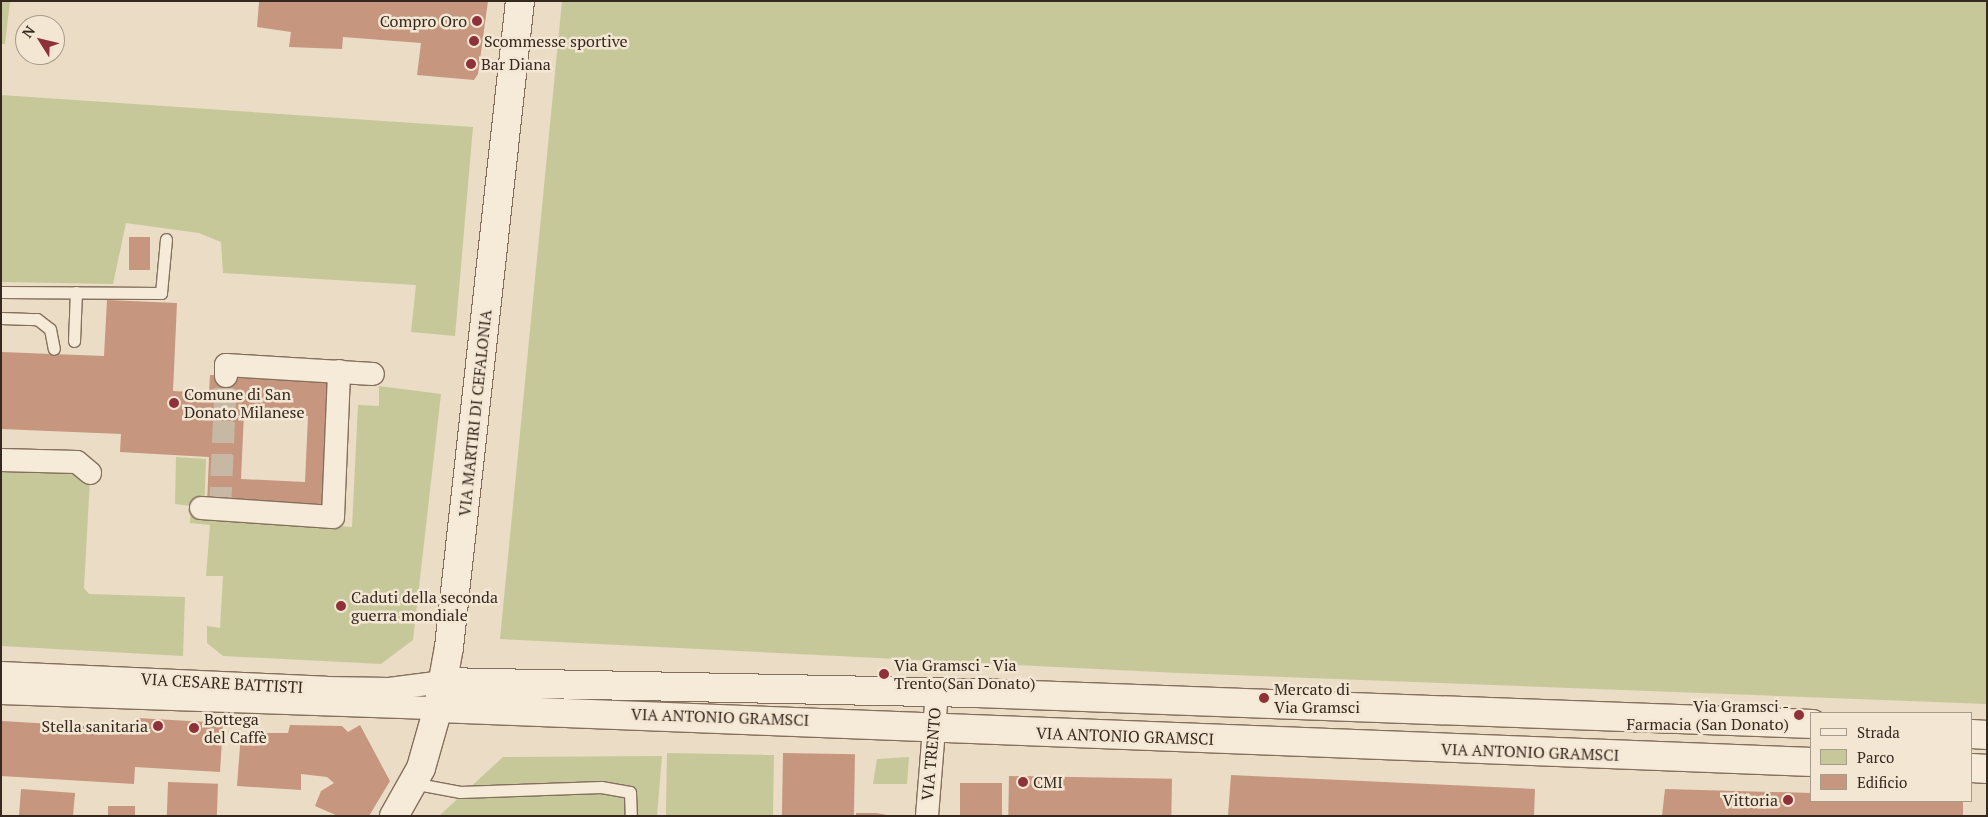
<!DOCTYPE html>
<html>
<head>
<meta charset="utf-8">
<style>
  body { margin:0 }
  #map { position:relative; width:1988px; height:817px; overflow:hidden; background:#ebdcc5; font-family:"PT Serif",serif }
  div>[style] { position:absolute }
  .green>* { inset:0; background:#c6c89a; transform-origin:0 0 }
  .building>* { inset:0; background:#c6967e; transform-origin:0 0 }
  .street-tunnel>* { height:22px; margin-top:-11px; transform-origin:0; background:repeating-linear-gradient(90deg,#c7b8a4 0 22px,transparent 0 33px) }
  .roads { filter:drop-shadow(1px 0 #846f5d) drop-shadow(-1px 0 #846f5d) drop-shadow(0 1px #846f5d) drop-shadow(0 -1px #846f5d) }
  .lane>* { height:11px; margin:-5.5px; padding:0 5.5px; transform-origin:5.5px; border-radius:5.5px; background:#f6ebd8 }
  .street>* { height:22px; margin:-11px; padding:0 11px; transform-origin:11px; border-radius:11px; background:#f6ebd8 }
  .secondary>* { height:28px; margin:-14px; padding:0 14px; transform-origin:14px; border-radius:14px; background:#f6ebd8 }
  .dots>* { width:14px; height:14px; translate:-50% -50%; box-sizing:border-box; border:2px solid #f3e7d4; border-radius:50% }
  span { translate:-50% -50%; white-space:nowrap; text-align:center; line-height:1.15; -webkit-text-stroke:5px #f3e7d4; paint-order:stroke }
  .poi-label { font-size:16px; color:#35281f }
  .right { translate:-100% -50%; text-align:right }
  .left { translate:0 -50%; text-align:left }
  .street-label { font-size:16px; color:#35281f }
  .frame { position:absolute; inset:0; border:2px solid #35281f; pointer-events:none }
  .legend { position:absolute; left:1810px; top:712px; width:162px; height:90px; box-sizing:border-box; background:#f3e7d4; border:1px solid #a79b8c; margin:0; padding:6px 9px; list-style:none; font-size:15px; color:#35281f }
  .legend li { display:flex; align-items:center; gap:10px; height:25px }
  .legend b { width:25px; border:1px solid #a79b8c }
  .north { position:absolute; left:15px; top:15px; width:50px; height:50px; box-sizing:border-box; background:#f3e7d4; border:1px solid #a79b8c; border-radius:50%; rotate:306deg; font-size:14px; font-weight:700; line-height:20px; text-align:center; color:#35281f }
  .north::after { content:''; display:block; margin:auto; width:18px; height:22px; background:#8e3139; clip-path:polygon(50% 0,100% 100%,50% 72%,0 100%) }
</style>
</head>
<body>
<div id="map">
  <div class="green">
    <div style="clip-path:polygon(1px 1px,10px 1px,5px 44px,1px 44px)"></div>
    <div style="clip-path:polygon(562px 1px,1987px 1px,1987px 704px,1178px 673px,500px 639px)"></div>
    <div style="clip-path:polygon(1px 95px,473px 127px,455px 336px,411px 332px,416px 285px,223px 273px,221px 242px,199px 233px,126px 223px,113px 284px,1px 282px)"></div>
    <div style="clip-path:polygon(379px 386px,441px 394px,413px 640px,381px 664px,223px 656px,207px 643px,207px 626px,220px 628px,223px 576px,206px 576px,210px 525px,190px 523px,191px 506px,175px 504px,176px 457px,206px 459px,204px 516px,352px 527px,358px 405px,379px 406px)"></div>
    <div style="clip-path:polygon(1px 469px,82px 471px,90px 479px,84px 588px,89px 594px,185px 597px,183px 656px,1px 646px)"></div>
    <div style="left:667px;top:753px;width:107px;height:63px;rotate:1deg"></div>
    <div style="clip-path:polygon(662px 756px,657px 816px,439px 816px,503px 757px)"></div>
    <div style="clip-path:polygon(909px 757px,907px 784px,873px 784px,877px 759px)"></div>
  </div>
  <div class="building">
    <div style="clip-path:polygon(488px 1px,478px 74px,474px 80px,417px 75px,421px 43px,343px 37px,342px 49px,289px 47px,291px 32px,257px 27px,259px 2px,267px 1px)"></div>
    <div style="left:129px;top:237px;width:21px;height:33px"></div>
    <div style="clip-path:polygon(evenodd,107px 300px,177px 303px,173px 391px,209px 393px,210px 375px,348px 381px,342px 510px,207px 504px,209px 457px,120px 452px,121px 434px,1px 429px,1px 352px,104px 356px,107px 300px,244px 414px,308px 416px,305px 482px,241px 479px,244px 414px)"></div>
    <div style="clip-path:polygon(138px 718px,223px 723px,220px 772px,135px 767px,134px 784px,1px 776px,2px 721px,137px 729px)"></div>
    <div style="clip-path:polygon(290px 725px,342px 726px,348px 732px,360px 725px,390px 781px,369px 816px,338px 816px,315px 806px,321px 791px,334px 783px,327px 777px,301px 774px,301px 790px,237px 786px,241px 733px,288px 733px)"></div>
    <div style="left:783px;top:753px;width:72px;height:63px;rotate:1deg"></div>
    <div style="clip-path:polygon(1231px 775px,1535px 789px,1534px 816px,1228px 816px)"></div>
    <div style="left:1009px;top:776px;width:163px;height:40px;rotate:1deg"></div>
    <div style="left:168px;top:782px;width:50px;height:34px;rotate:2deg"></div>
    <div style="left:960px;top:783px;width:42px;height:33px"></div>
    <div style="clip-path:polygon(21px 789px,75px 793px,73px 816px,19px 816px)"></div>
    <div style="clip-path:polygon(1665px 789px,1812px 793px,1812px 801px,1963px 801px,1963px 816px,1662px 816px)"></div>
    <div style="left:108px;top:806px;width:27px;height:10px"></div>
    <div style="clip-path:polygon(856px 813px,876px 813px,893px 816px,856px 816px)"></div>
  </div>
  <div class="street-tunnel">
    <div style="left:220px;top:509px;width:133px;rotate:-87.4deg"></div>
  </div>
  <div class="roads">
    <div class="lane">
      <div style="left:1px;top:292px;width:160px;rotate:0.4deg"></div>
      <div style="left:161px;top:293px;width:54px;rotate:-84.7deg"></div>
      <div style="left:1px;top:318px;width:36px;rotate:2deg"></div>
      <div style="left:37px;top:319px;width:16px;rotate:38deg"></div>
      <div style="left:50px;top:329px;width:20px;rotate:79deg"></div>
      <div style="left:74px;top:341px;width:49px;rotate:-87.7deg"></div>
      <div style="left:412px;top:783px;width:49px;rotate:10.6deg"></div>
      <div style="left:460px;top:792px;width:141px;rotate:-2deg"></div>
      <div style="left:601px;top:787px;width:29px;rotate:10deg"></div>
      <div style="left:630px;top:792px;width:24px;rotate:88deg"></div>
    </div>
    <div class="street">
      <div style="left:226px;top:376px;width:11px;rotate:-90deg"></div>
      <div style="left:226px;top:365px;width:147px;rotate:3.5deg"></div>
      <div style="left:1px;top:460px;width:76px;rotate:1.5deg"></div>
      <div style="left:77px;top:462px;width:17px;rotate:40deg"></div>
      <div style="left:201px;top:508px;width:132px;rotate:3.9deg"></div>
      <div style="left:333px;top:517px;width:146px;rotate:-87.6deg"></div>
      <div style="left:1px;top:673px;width:325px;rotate:2.6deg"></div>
      <div style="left:326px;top:688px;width:63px;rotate:0.9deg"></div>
      <div style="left:389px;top:689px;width:53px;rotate:-7.5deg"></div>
      <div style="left:1px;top:693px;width:437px;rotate:2deg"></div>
      <div style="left:927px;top:816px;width:124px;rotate:-85.4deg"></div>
    </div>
    <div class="secondary">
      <div style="left:442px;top:682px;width:535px;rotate:1.18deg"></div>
      <div style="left:977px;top:693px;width:836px;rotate:2.13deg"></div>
      <div style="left:438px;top:708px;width:1375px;rotate:2.25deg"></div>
      <div style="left:1972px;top:734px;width:15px;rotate:4deg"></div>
      <div style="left:1972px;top:768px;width:15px;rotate:4deg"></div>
      <div style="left:394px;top:816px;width:55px;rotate:-60.6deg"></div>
      <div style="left:421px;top:768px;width:62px;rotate:-74.2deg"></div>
      <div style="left:438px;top:708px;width:62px;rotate:-79.8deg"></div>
      <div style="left:449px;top:647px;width:650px;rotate:-83.73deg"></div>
    </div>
  </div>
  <div class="dots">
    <div style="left:477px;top:21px;background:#8e3139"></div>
    <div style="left:474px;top:41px;background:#8e3139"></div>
    <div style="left:471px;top:64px;background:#8e3139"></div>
    <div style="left:174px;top:403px;background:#8e3139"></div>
    <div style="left:341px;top:606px;background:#8e3139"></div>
    <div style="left:884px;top:674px;background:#8e3139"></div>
    <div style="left:1264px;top:698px;background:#8e3139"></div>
    <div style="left:1799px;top:715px;background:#8e3139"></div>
    <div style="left:158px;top:726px;background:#8e3139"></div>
    <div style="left:194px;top:728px;background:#8e3139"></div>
    <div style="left:1023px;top:782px;background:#8e3139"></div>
    <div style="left:1788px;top:800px;background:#8e3139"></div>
  </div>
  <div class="poi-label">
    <span class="right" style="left:467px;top:21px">Compro Oro</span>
    <span class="left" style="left:484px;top:41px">Scommesse sportive</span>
    <span class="left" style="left:481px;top:64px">Bar Diana</span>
    <span class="left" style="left:184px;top:403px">Comune di San<br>Donato Milanese</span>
    <span class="left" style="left:351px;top:606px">Caduti della seconda<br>guerra mondiale</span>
    <span class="left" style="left:894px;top:674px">Via Gramsci - Via<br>Trento(San Donato)</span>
    <span class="left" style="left:1274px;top:698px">Mercato di<br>Via Gramsci</span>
    <span class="right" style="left:1789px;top:715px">Via Gramsci -<br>Farmacia (San Donato)</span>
    <span class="left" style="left:204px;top:728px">Bottega<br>del Caffè</span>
    <span class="right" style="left:148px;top:726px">Stella sanitaria</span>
    <span class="left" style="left:1033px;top:782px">CMI</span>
    <span class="right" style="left:1778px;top:800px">Vittoria</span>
  </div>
  <div class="street-label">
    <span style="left:475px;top:413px;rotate:-84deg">VIA MARTIRI DI CEFALONIA</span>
    <span style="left:222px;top:683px;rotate:3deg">VIA CESARE BATTISTI</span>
    <span style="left:720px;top:717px;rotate:2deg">VIA ANTONIO GRAMSCI</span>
    <span style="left:1125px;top:736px;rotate:2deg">VIA ANTONIO GRAMSCI</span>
    <span style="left:1530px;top:752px;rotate:2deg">VIA ANTONIO GRAMSCI</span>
    <span style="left:931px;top:754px;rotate:-85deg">VIA TRENTO</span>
  </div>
  <div class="frame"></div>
  <ul class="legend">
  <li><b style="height:6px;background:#f6ebd8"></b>Strada</li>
  <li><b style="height:14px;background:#c6c89a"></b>Parco</li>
  <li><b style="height:14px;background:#c6967e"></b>Edificio</li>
  </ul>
  <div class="north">N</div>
</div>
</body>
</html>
